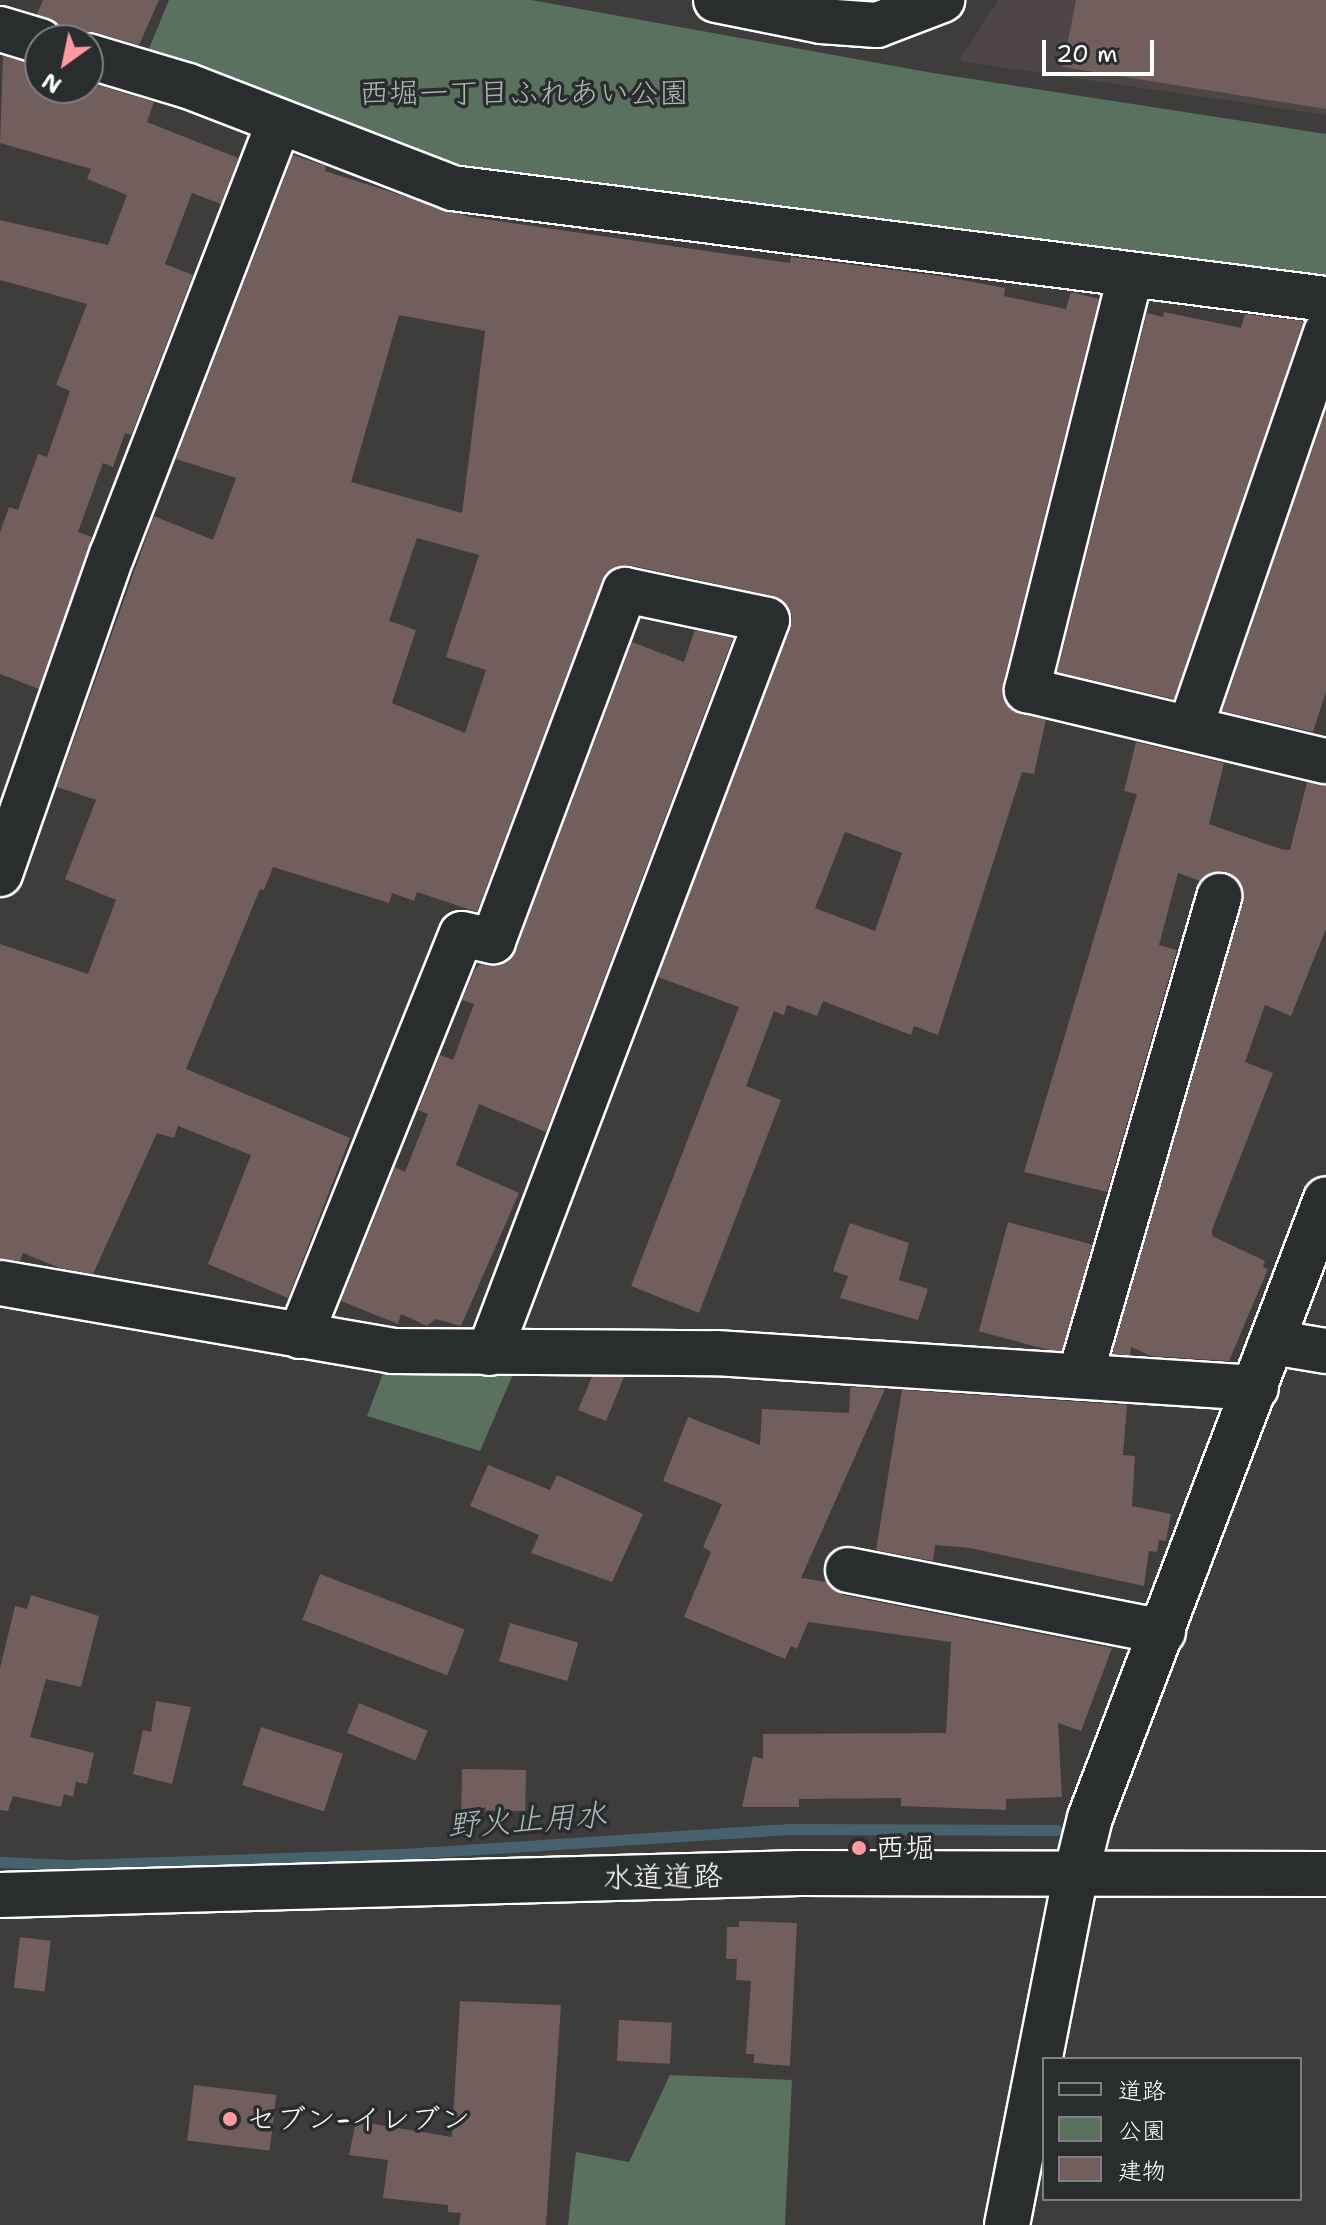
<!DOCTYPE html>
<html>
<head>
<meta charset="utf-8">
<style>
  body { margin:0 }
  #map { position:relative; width:1326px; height:2225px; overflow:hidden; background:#3f3c3c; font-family:"Shantell Sans","Klee One",sans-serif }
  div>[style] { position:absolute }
  .built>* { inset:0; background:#4e4646 }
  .green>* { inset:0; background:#59715e }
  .stream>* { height:11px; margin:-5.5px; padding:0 5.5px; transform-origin:5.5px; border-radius:5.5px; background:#47626c }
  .building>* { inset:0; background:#715e5d; transform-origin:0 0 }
  .roads { filter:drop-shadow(2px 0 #fff) drop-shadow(-2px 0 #fff) drop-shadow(0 2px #fff) drop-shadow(0 -2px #fff) }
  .minor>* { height:44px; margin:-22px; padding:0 22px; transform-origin:22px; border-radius:22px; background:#2a2d2e }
  .tertiary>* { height:44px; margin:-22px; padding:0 22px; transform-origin:22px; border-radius:22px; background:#2a2d2e }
  .dots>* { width:22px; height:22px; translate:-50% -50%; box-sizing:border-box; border:4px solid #2a2d2e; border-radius:50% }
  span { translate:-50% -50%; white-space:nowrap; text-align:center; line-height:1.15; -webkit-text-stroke:7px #2a2d2e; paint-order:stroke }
  .park-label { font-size:30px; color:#acb8ae }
  .poi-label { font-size:30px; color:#fff }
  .left { translate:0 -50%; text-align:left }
  .street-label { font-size:30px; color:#fff }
  .water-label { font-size:32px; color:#acb8bd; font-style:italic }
  .legend { position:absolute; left:1042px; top:2057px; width:260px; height:144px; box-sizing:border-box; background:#2a2d2e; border:2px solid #7f8182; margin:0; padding:10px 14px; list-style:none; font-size:24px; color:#fff }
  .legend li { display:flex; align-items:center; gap:16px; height:40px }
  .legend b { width:40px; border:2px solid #7f8182 }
  .north { position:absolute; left:24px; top:24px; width:80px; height:80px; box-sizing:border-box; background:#2a2d2e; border:2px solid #7f8182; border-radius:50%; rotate:213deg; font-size:22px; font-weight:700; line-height:32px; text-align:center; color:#fff }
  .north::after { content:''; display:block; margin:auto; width:28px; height:36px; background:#ff9aa2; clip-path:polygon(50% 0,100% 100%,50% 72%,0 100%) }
  .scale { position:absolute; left:1042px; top:40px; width:112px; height:36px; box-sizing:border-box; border:4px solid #fff; border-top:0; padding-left:10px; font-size:24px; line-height:28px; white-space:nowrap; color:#fff; -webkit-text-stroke:6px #2a2d2e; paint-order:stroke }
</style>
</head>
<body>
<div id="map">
  <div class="built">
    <div style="clip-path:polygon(998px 0,1326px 0,1326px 115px,959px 61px)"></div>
  </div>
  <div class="green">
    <div style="clip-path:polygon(169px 0,531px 0,933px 73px,1326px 134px,1326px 277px,458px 176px,146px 56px)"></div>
    <div style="clip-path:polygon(388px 1360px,518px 1363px,480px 1451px,367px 1416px)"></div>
    <div style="clip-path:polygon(670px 2075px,792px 2080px,785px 2225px,568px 2225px,576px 2152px,629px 2162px)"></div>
  </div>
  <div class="stream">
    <div style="left:0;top:1862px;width:72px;rotate:2.4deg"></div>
    <div style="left:72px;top:1865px;width:330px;rotate:-1.9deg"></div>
    <div style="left:402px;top:1854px;width:385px;rotate:-3.7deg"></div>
    <div style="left:786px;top:1829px;width:271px;rotate:0.2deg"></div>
  </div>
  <div class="building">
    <div style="clip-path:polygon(43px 0,159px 0,139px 45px,94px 32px,64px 40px,58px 23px,37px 14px)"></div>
    <div style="clip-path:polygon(1076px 0,1326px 0,1326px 109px,1063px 67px)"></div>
    <div style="clip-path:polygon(3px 56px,40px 65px,40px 88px,88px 88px,88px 82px,154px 102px,147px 122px,238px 158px,221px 204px,192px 193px,165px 264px,193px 275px,131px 435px,125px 433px,113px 467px,103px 463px,78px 532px,92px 537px,39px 689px,0 674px,0 532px,9px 507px,18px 510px,38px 454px,47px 457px,70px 391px,56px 385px,87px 304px,0 280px,0 220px,108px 245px,127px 195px,87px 179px,91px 169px,0 143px)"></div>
    <div style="clip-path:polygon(evenodd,293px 155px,326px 166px,325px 171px,470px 217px,790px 263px,791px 257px,947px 277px,1005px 288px,1004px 296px,1066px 309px,1071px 292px,1099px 299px,1003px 684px,1010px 709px,1046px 720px,1034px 774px,1022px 772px,938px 1035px,914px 1026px,911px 1035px,823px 1001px,817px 1016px,787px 1005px,784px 1015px,774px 1011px,746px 1086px,781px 1100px,699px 1313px,631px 1286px,739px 1007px,658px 977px,792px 616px,785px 603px,772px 596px,629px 565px,605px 573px,477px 912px,417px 892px,414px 901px,392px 893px,389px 903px,273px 867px,264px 890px,260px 889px,186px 1069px,350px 1138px,288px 1298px,208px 1264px,251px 1155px,178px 1126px,174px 1138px,157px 1133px,93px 1274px,60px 1268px,23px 1253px,20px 1261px,0 1259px,0 944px,88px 974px,116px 900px,65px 879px,96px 800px,57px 787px,154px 516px,213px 540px,236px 478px,176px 459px,293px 155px,399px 315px,485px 331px,462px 513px,351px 482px,399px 315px,293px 155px,417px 538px,479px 555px,446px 657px,486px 670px,465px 733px,392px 703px,416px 630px,389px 621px,417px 538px,293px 155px,845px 832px,902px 853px,875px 931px,815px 908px,845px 832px)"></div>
    <div style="clip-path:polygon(1164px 312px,1241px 328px,1245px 314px,1304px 321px,1174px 699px,1057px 672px,1147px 313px,1163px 317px)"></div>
    <div style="clip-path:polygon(1326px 409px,1326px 692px,1313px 732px,1222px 711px)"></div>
    <div style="clip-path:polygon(695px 630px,733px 638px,546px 1132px,479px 1104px,456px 1165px,519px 1193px,461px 1326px,436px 1319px,427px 1326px,401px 1314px,398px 1324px,341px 1301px,395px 1167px,405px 1172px,428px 1114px,418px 1110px,440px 1055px,453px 1060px,474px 1004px,462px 1000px,474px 971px,480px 964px,500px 965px,516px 950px,632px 642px,684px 662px)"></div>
    <div style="clip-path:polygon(1136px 742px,1224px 763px,1209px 824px,1281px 849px,1290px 850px,1307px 782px,1326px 785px,1326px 929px,1291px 1016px,1265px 1005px,1245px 1062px,1273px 1073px,1212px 1230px,1212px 1236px,1265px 1261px,1263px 1267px,1268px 1269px,1229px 1361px,1151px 1356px,1131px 1347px,1130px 1355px,1112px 1354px,1243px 903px,1236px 878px,1214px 872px,1200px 881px,1178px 873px,1159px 945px,1177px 950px,1107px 1192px,1024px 1172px,1137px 794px,1124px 791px)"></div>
    <div style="left:1008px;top:1222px;width:87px;height:113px;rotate:15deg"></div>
    <div style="clip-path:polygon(850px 1223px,909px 1243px,899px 1280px,928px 1289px,918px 1320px,840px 1298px,848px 1276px,833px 1271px)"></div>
    <div style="clip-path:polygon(592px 1377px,624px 1377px,606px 1421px,578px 1410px)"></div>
    <div style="clip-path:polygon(850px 1387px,885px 1389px,801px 1578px,827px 1582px,843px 1595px,1112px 1648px,1081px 1731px,1058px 1723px,1062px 1797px,1006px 1799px,1006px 1810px,901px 1806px,901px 1798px,799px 1799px,799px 1807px,742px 1807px,753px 1756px,763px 1759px,763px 1734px,946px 1733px,951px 1642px,808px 1622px,797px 1649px,791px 1646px,785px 1659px,684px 1617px,711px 1552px,703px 1547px,722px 1504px,663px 1481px,688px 1417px,760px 1445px,762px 1409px,849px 1413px)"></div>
    <div style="clip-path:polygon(902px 1390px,1127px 1405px,1123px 1455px,1135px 1456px,1132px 1506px,1171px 1514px,1166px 1541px,1159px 1540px,1157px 1552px,1149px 1551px,1144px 1586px,970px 1548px,935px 1545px,933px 1561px,876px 1550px)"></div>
    <div style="clip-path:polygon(488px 1465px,550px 1490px,557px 1475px,643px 1514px,612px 1582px,531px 1553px,539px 1535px,470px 1506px)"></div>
    <div style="left:320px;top:1574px;width:155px;height:49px;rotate:21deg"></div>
    <div style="clip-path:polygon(31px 1595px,99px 1616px,81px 1687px,46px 1679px,30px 1737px,94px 1753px,87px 1784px,76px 1782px,73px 1797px,64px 1794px,61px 1807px,13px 1796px,8px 1811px,0 1810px,0 1668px,15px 1606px,27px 1609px)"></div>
    <div style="left:510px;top:1623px;width:71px;height:40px;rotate:16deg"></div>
    <div style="clip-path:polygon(156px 1701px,191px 1707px,172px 1784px,133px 1774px,143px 1730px,151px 1732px)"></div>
    <div style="left:359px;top:1703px;width:74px;height:32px;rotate:22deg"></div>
    <div style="left:261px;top:1727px;width:86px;height:61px;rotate:18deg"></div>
    <div style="left:462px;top:1769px;width:64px;height:41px;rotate:1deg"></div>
    <div style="clip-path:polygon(739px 1921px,797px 1923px,790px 2066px,754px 2063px,754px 2054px,746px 2054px,751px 1981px,736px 1980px,737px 1959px,726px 1959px,727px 1927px,739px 1927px)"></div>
    <div style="left:20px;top:1937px;width:31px;height:51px;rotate:7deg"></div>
    <div style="clip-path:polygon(460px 2001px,561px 2005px,546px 2225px,459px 2225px,461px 2213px,448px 2212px,448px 2205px,383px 2198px,388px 2160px,349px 2155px,356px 2121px,452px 2137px)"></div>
    <div style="left:619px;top:2020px;width:53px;height:41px;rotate:3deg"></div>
    <div style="left:194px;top:2085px;width:83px;height:56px;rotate:7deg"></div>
  </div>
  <div class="roads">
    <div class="minor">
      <div style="left:0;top:29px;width:42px;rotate:16.7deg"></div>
      <div style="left:88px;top:56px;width:104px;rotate:16.7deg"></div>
      <div style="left:188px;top:86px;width:283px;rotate:21.1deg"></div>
      <div style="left:452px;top:188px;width:881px;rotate:7.24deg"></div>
      <div style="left:1130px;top:277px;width:426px;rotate:104deg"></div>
      <div style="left:1027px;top:690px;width:307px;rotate:13.4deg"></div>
      <div style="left:1190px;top:728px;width:419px;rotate:-71deg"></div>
      <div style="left:0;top:874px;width:338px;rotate:-70.7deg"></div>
      <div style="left:112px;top:555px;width:464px;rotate:-68.9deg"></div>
      <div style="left:0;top:1283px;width:398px;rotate:9.8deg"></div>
      <div style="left:392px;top:1351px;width:324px;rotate:0.4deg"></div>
      <div style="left:716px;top:1353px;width:541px;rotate:3.71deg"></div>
      <div style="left:300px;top:1336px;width:433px;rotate:-68.1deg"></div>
      <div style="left:462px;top:934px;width:32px;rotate:13deg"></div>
      <div style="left:493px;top:941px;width:375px;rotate:-69.4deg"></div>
      <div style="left:625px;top:590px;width:145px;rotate:11.9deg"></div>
      <div style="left:767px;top:620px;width:784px;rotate:110.77deg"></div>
      <div style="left:1272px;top:1342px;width:55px;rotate:9.5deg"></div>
      <div style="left:1080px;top:1376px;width:500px;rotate:-73.8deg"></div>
      <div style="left:848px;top:1570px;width:321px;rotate:11.1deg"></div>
      <div style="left:1007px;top:2225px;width:358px;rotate:-78.9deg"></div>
    </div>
    <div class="tertiary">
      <div style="left:716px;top:0;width:107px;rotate:11.3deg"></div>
      <div style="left:821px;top:21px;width:56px;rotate:4.1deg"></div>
      <div style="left:877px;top:25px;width:70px;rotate:-21deg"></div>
      <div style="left:1076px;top:1874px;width:58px;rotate:-76deg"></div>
      <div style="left:1090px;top:1818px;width:662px;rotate:-69.13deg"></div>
      <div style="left:0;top:1895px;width:800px;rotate:-1.58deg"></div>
      <div style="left:800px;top:1873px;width:526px;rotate:0.11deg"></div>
    </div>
  </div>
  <div class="dots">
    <div style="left:859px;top:1848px;background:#ff9aa2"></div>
    <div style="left:230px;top:2119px;background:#ff9aa2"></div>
  </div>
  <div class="park-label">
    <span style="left:524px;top:93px">西堀一丁目ふれあい公園</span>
  </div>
  <div class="poi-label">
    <span class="left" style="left:875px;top:1848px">西堀</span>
    <span class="left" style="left:246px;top:2119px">セブン-イレブン</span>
  </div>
  <div class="street-label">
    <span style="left:663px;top:1877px;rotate:-1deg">水道道路</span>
  </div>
  <div class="water-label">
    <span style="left:527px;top:1820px;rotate:-4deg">野火止用水</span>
  </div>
  <ul class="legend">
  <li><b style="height:10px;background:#2a2d2e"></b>道路</li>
  <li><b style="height:22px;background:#59715e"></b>公園</li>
  <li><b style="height:22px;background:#715e5d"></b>建物</li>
  </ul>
  <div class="north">N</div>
  <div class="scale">20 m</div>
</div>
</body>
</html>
